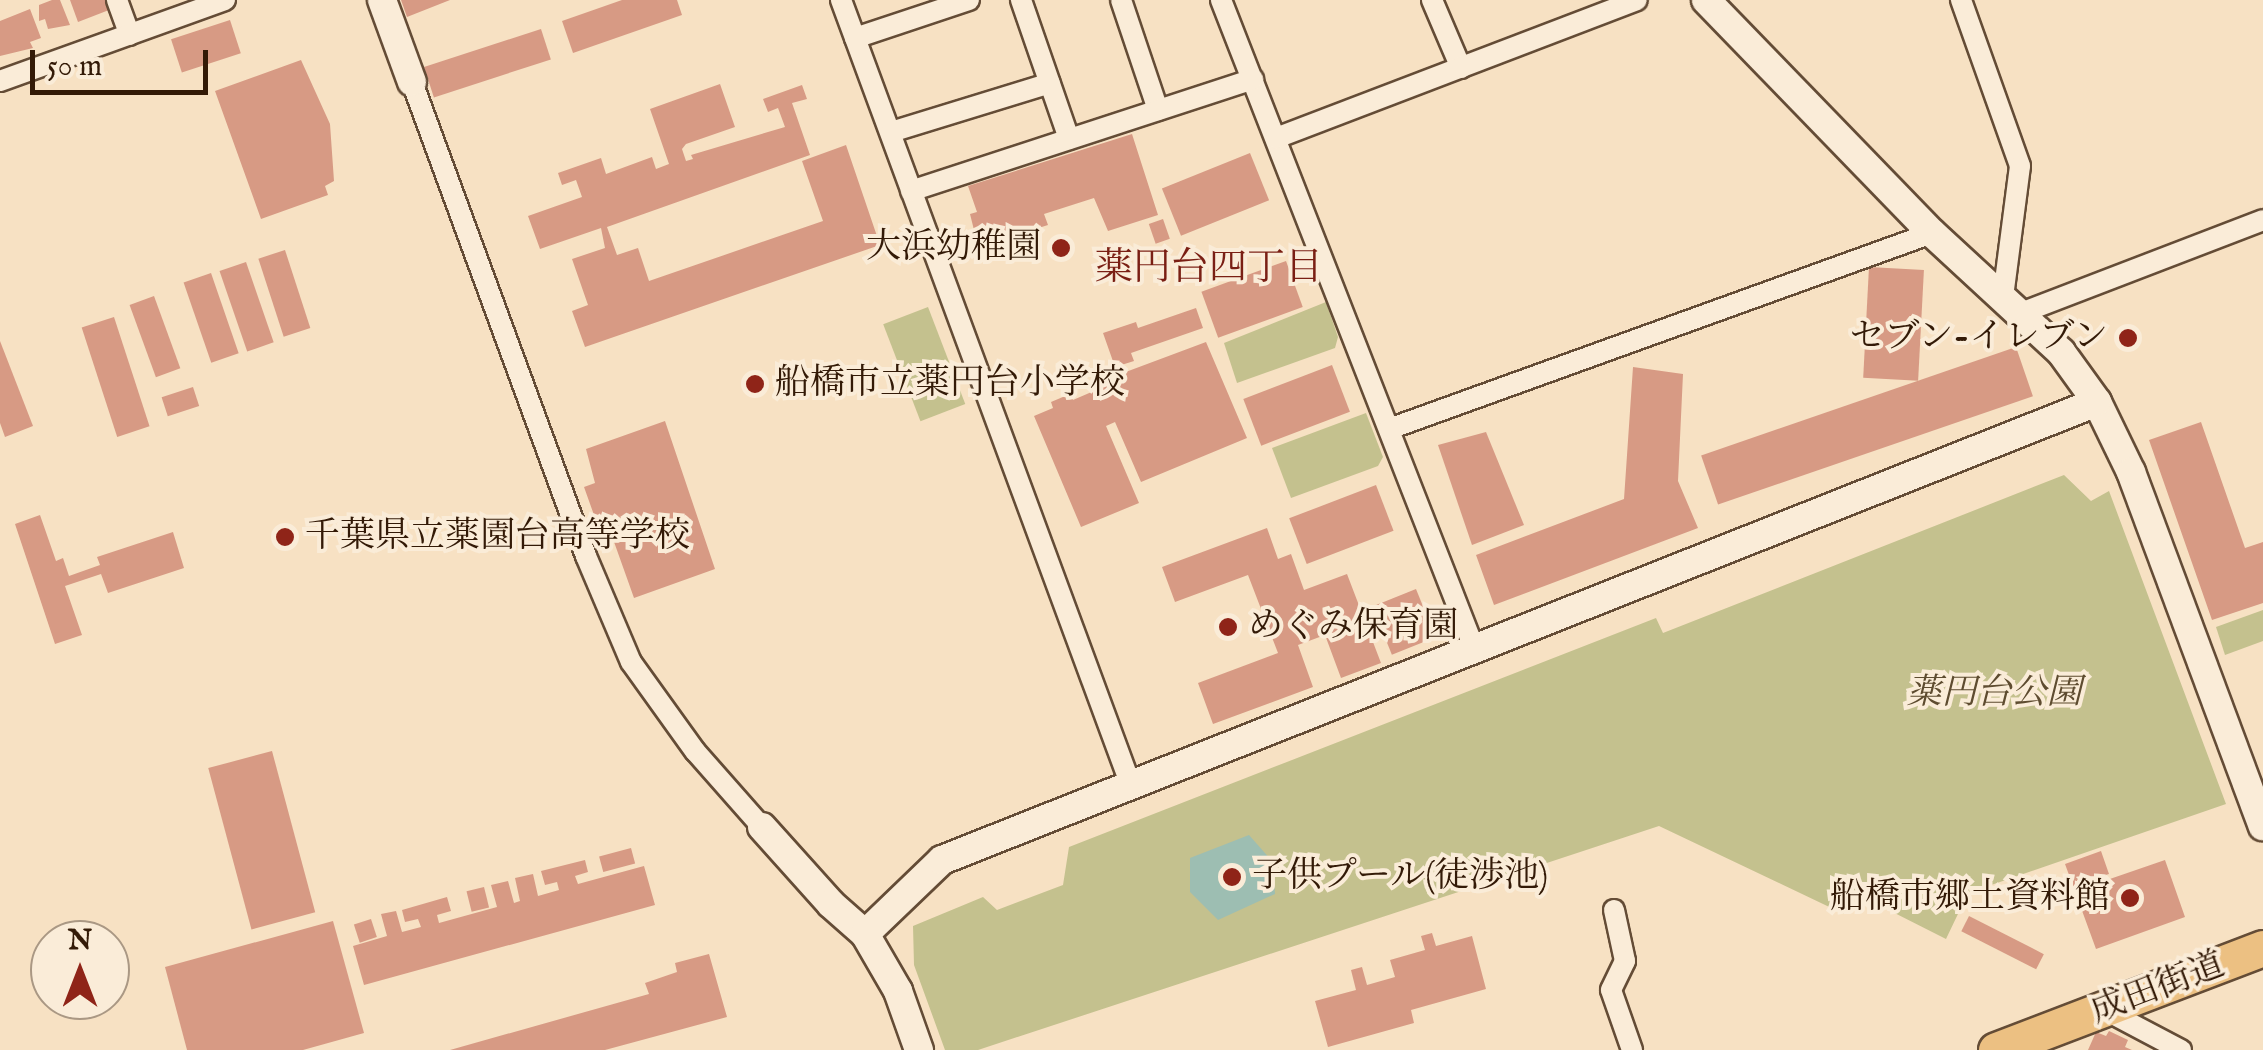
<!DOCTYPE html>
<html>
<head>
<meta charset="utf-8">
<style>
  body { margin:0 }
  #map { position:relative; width:2263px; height:1050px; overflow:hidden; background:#f7e1c3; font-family:"IM FELL English","Noto Serif JP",serif }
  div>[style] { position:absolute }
  .green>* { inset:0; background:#c4c18e; transform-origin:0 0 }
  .water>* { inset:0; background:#9dbeb2 }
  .building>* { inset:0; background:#d79a84; transform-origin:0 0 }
  .roads { filter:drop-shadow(2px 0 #644c36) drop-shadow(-2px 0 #644c36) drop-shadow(0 2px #644c36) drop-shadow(0 -2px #644c36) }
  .minor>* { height:20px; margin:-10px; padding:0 10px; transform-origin:10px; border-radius:10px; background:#faecd8 }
  .tertiary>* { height:28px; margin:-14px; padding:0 14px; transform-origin:14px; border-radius:14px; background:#faecd8 }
  .trunk>* { height:35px; margin:-17.5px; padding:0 17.5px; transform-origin:17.5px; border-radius:17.5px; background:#ecc082 }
  .dots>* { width:28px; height:28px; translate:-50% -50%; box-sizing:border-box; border:5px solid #faecd8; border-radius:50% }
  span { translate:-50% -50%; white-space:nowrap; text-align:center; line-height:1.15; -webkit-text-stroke:8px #faecd8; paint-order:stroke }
  .poi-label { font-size:35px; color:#331a07 }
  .right { translate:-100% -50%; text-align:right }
  .left { translate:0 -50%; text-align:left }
  .park-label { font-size:35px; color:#5e4c30; font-style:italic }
  .street-label { font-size:35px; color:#331a07 }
  .neighbourhood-label { font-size:38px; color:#7a1f14 }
  .north { position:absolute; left:30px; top:920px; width:100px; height:100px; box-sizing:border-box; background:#faecd8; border:2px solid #aa9884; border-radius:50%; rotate:0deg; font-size:28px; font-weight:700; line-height:40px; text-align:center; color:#331a07 }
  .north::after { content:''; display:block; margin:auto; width:35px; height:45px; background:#8f2418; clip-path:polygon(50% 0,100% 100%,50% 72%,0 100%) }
  .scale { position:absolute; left:30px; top:50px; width:178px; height:45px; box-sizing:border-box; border:5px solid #331a07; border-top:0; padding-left:12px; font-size:30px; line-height:35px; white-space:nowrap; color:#331a07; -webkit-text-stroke:8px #faecd8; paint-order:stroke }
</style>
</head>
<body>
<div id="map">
  <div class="green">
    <div style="clip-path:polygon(1326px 302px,1338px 337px,1335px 348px,1237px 383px,1224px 343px)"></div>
    <div style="left:928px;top:307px;width:104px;height:48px;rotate:69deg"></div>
    <div style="clip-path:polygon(1366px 413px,1383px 457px,1378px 466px,1291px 498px,1272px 448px)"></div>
    <div style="clip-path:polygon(2064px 475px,2091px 501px,2109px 491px,2226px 804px,1968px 893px,1946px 939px,1857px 894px,1844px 914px,1659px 826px,978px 1050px,945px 1050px,914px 965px,913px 926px,983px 897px,997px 910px,1063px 885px,1069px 847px,1656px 618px,1663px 633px)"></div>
    <div style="clip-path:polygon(2263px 610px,2263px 641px,2225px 655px,2216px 627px)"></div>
  </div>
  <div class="water">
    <div style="clip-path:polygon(1249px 835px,1272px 861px,1275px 894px,1218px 920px,1190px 892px,1190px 858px)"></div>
  </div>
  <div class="building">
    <div style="clip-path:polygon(52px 0,60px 0,70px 25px,48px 29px,45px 19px,39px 21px,39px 5px)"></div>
    <div style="clip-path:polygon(70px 0,105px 0,109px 10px,78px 22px)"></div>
    <div style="clip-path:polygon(401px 0,450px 0,407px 17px)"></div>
    <div style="clip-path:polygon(622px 0,677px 0,682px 15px,573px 53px,562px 21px)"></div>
    <div style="clip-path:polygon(30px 9px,41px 38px,30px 42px,33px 48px,0 56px,0 21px)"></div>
    <div style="left:230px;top:20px;width:35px;height:62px;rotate:72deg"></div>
    <div style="left:541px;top:29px;width:32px;height:123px;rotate:72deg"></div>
    <div style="clip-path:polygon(301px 60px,330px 124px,334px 181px,325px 186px,328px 195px,261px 219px,215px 91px)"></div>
    <div style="clip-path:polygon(720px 84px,735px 127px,686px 144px,682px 149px,686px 161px,693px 159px,691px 155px,785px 127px,778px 108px,768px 112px,763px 99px,802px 85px,807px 99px,792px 103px,810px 155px,607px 227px,617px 255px,638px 248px,649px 281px,823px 221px,802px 161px,846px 145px,880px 245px,585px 347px,572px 311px,588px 305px,572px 259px,605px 248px,601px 228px,540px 249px,528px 216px,582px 197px,576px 180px,562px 185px,558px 173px,601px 158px,606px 174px,652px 157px,656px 169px,669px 164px,650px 109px)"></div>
    <div style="clip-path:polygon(1132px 134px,1158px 215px,1108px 231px,1094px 198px,1044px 214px,1048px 225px,1032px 230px,1033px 235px,988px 249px,981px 228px,974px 230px,970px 214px,977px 212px,968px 186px)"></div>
    <div style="left:1250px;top:153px;width:51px;height:95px;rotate:68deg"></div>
    <div style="left:1163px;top:219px;width:21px;height:15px;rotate:71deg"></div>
    <div style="left:285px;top:250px;width:82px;height:28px;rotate:72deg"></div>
    <div style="left:1286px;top:261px;width:49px;height:90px;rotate:70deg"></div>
    <div style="left:246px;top:262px;width:85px;height:28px;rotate:71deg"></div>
    <div style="left:1869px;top:267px;width:55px;height:111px;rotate:3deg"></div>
    <div style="left:211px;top:273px;width:85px;height:29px;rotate:71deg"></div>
    <div style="left:154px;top:296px;width:77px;height:26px;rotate:70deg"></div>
    <div style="clip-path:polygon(1196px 308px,1203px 328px,1131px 353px,1134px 361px,1115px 367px,1103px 333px,1136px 322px,1138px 328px)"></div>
    <div style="left:114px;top:317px;width:115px;height:34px;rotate:72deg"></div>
    <div style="clip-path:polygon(0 341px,33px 426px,5px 437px,0 423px)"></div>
    <div style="clip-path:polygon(1206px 342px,1247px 438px,1141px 482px,1115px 422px,1106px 426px,1139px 503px,1081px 527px,1034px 416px,1053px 408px,1051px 402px,1070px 394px,1073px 400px,1117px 381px,1115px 376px)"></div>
    <div style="left:2016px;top:347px;width:52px;height:333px;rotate:71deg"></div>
    <div style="left:1332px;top:365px;width:50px;height:95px;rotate:69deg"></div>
    <div style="clip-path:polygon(1633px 367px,1683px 374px,1678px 481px,1698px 528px,1494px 605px,1476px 555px,1624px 499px)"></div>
    <div style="left:193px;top:387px;width:20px;height:33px;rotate:72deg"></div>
    <div style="clip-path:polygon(665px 421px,715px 569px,634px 598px,608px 525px,599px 529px,584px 487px,595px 483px,586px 449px)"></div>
    <div style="clip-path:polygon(2201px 422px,2245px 548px,2263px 542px,2263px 603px,2212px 620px,2149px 440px)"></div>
    <div style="clip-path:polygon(1486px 432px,1524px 525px,1472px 545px,1438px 445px)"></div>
    <div style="left:1376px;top:485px;width:49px;height:93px;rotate:69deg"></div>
    <div style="clip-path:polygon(40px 515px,56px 561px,63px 558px,69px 576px,100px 565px,97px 557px,173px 532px,184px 568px,108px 593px,101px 574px,65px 586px,82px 635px,55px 644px,15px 524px)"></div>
    <div style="clip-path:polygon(1267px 528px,1278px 559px,1291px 554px,1304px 590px,1347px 574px,1381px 663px,1341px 678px,1325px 635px,1298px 645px,1313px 687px,1213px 724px,1198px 683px,1278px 653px,1248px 575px,1175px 602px,1162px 567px)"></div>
    <div style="left:1416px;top:589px;width:52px;height:47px;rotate:68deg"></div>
    <div style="left:272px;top:751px;width:167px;height:66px;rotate:75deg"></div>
    <div style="left:631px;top:848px;width:16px;height:33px;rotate:75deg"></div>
    <div style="clip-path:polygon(2101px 851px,2109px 874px,2102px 876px,2104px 881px,2165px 860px,2185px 917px,2096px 949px,2065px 864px)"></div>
    <div style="clip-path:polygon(585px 860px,588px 872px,575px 876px,578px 884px,644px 866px,655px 905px,364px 985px,353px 946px,387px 936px,381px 914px,396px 911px,402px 932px,421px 927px,418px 919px,405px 922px,402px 910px,447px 897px,451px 911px,437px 915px,439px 923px,497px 907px,491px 885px,508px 881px,514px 903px,520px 901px,515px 878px,533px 874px,538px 896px,559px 890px,557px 882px,545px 885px,541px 871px)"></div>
    <div style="left:484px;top:887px;width:21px;height:18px;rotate:76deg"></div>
    <div style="left:1969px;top:916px;width:84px;height:17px;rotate:27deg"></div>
    <div style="left:371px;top:919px;width:19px;height:18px;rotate:72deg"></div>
    <div style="clip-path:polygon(333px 921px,364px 1033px,303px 1050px,187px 1050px,165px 967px)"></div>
    <div style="clip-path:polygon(1432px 933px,1436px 946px,1472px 936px,1486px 989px,1411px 1010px,1414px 1023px,1328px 1047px,1315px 1001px,1356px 990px,1351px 970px,1362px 967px,1367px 985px,1395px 977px,1390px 960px,1425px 950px,1421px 936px)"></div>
    <div style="clip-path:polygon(709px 954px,727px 1017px,605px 1050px,450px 1050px,649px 994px,645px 983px,677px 972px,675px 963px)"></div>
    <div style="clip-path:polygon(2109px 1031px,2128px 1040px,2125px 1047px,2132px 1050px,2088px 1050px,2096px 1032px,2106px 1036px)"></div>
  </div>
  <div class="roads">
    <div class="minor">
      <div style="left:117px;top:0;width:37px;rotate:70deg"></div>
      <div style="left:841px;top:0;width:835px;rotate:69.74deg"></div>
      <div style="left:1021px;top:0;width:147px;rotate:70.9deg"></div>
      <div style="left:1121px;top:0;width:116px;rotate:71.4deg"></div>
      <div style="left:1221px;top:0;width:696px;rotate:68.67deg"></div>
      <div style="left:1432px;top:0;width:74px;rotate:66.9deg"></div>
      <div style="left:1961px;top:0;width:176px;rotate:70.4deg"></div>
      <div style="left:2020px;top:166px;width:132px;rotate:97.4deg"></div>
      <div style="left:855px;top:38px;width:120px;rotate:-18.4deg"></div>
      <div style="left:0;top:81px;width:239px;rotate:-19.8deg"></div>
      <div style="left:412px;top:82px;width:505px;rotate:69.84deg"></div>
      <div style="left:586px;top:556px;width:115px;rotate:67deg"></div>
      <div style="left:631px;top:662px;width:110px;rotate:54.3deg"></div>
      <div style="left:695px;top:751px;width:101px;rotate:48.6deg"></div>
      <div style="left:891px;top:132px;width:166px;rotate:-17.1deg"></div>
      <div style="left:1276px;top:138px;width:386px;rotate:-20.9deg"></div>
      <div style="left:911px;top:191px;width:360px;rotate:-18.1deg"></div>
      <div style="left:2021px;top:313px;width:259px;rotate:-21deg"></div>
      <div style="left:1389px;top:429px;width:577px;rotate:-19.85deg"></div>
      <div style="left:1614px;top:910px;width:52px;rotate:77.8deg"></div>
      <div style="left:1625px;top:961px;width:32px;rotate:116deg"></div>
      <div style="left:1611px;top:990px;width:64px;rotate:70.7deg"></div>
      <div style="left:2105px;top:1010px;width:86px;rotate:27.8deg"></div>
    </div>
    <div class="tertiary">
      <div style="left:382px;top:0;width:87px;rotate:69.9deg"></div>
      <div style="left:1706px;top:0;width:325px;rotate:45.9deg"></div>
      <div style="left:1932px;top:233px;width:176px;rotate:42.7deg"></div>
      <div style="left:2061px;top:352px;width:62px;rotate:54.2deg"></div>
      <div style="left:2097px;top:402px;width:78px;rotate:64.1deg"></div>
      <div style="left:2131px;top:472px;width:378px;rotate:69.6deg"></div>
      <div style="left:762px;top:827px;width:103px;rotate:48.1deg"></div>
      <div style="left:831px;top:904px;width:45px;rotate:41.4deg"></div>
      <div style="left:865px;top:934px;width:66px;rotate:59.9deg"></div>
      <div style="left:898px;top:991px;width:63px;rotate:70.4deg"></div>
      <div style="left:865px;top:934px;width:107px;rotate:-43.9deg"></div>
      <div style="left:942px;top:860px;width:1242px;rotate:-21.63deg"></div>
    </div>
    <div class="trunk">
      <div style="left:1996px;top:1050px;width:286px;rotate:-20.9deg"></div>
    </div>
  </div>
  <div class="dots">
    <div style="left:1061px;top:248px;background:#8f2418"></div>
    <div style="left:2128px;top:338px;background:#8f2418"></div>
    <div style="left:755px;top:384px;background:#8f2418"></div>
    <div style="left:285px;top:537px;background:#8f2418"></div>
    <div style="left:1228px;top:627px;background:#8f2418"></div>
    <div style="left:1232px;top:877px;background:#8f2418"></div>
    <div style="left:2130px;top:898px;background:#8f2418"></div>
  </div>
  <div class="poi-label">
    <span class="right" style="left:1041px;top:248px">大浜幼稚園</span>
    <span class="right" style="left:2108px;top:338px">セブン-イレブン</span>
    <span class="left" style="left:775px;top:384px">船橋市立薬円台小学校</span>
    <span class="left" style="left:305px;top:537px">千葉県立薬園台高等学校</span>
    <span class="left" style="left:1248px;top:627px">めぐみ保育園</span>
    <span class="left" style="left:1252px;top:877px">子供プール(徒渉池)</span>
    <span class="right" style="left:2110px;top:898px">船橋市郷土資料館</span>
  </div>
  <div class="park-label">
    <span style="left:1994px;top:694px">薬円台公園</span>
  </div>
  <div class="street-label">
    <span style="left:2158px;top:989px;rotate:-21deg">成田街道</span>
  </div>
  <div class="neighbourhood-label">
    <span style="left:1209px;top:270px">薬円台四丁目</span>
  </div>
  <div class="north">N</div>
  <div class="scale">50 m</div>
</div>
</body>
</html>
